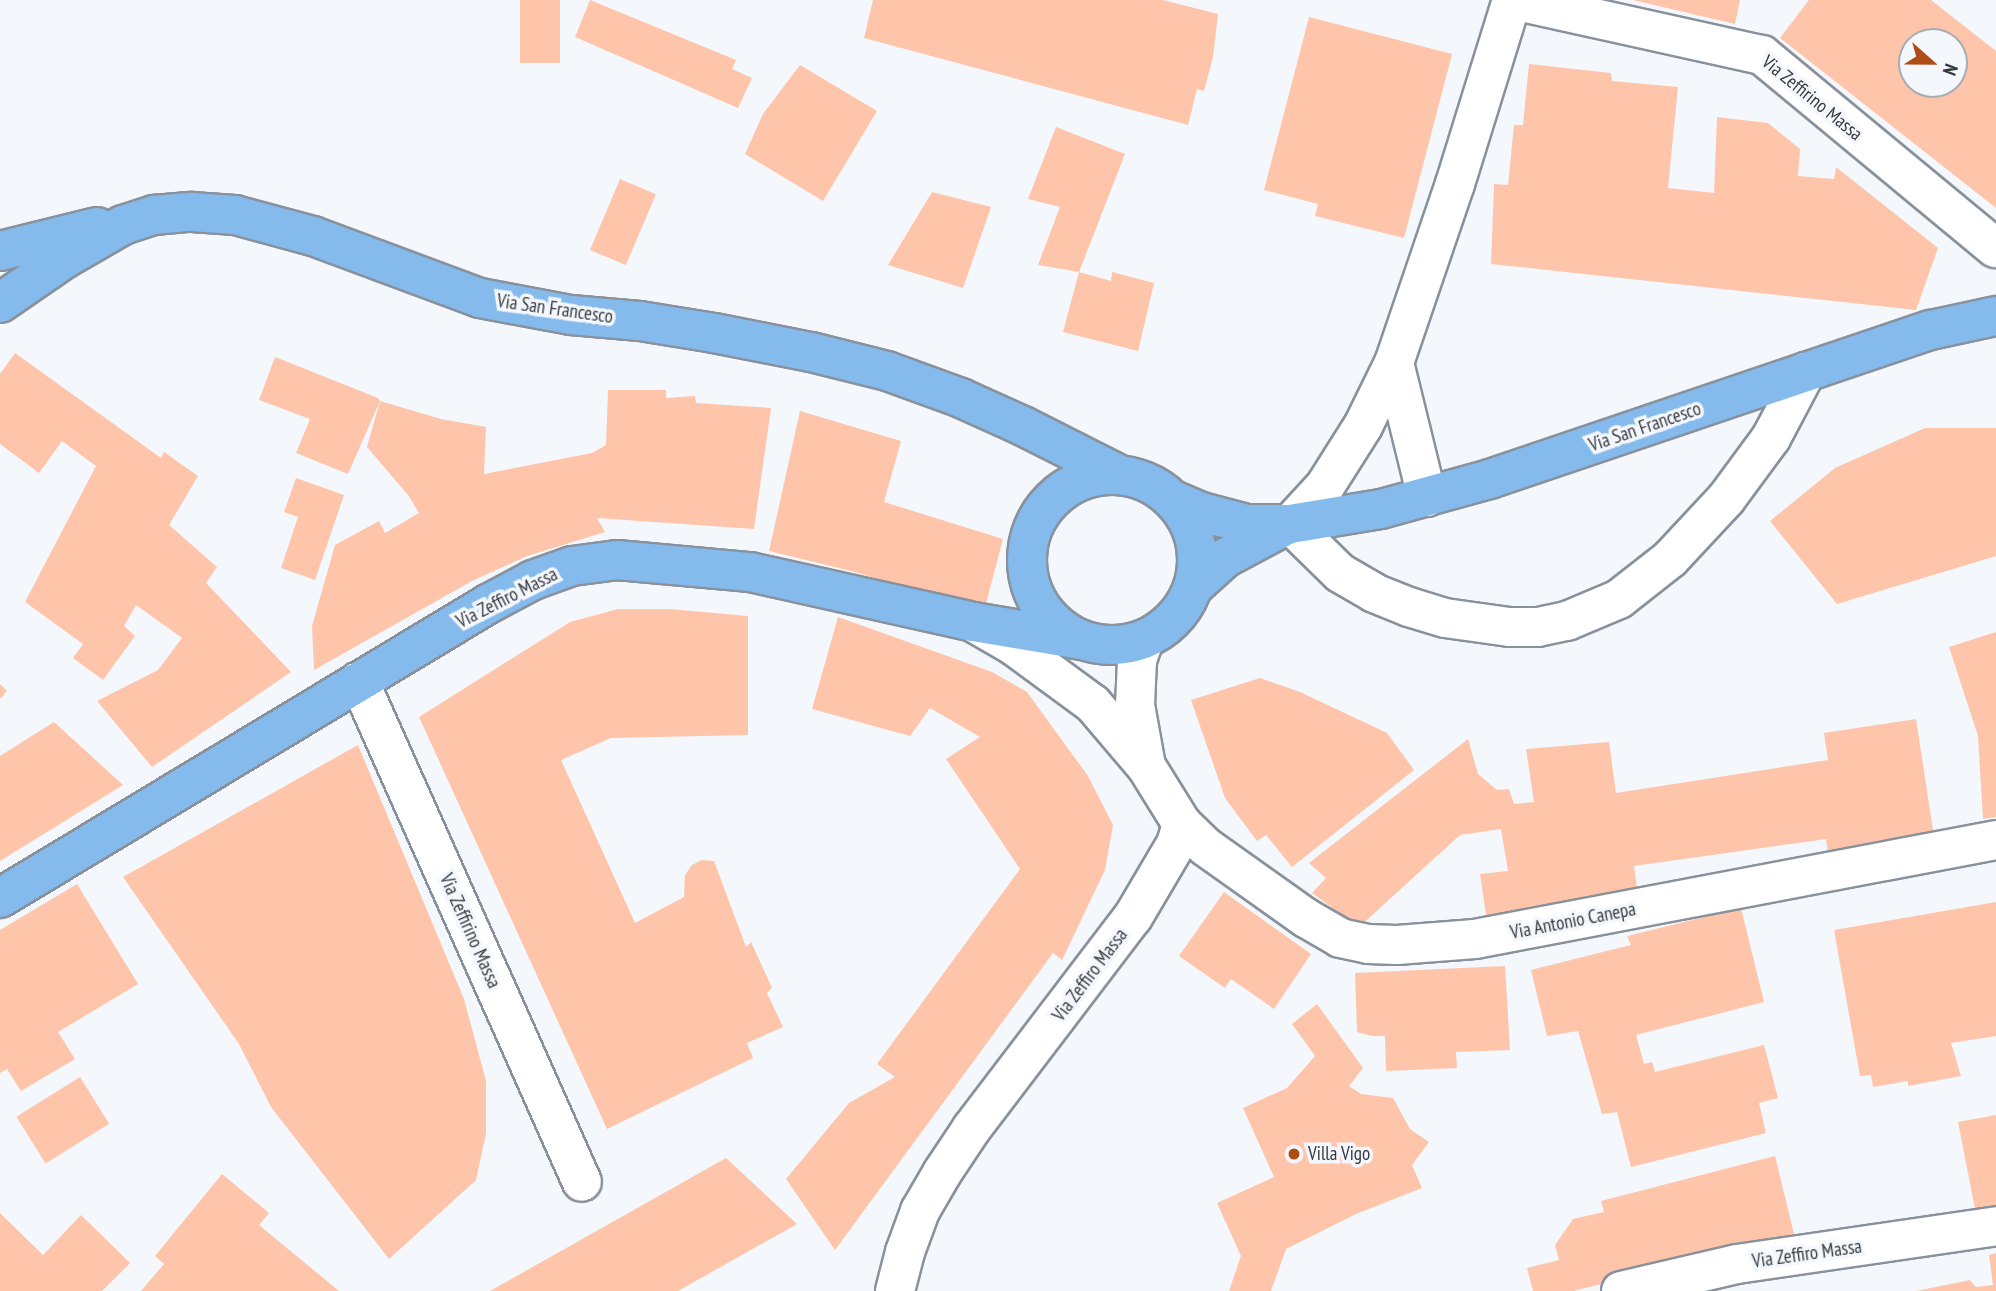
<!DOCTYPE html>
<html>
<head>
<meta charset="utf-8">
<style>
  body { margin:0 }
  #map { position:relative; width:1996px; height:1291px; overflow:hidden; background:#f4f8fd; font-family:"PT Sans Narrow",sans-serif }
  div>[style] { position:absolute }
  .building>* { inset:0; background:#fec5ab; transform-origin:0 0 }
  .roads { filter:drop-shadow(2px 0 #88919c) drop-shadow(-2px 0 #88919c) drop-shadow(0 2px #88919c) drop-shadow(0 -2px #88919c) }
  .minor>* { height:38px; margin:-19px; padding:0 19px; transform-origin:19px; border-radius:19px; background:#fff }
  .major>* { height:38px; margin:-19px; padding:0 19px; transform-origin:19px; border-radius:19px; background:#85baed }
  .major>.ring { margin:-19px; padding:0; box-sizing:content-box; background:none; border:38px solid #85baed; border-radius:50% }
  .dots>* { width:19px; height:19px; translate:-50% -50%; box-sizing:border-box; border:4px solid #f4f8fd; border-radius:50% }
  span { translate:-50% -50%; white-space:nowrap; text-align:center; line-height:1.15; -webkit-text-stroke:7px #f4f8fd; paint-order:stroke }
  .street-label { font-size:19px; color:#35393e }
  .poi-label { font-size:19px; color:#35393e }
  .left { translate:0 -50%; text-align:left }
  .north { position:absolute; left:1898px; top:28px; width:70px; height:70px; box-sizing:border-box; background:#f4f8fd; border:2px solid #a8acb1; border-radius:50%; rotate:111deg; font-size:19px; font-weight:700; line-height:28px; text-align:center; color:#35393e }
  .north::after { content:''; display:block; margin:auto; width:24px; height:32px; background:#b04d15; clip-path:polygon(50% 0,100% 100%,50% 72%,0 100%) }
</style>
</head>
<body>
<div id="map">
  <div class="building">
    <div style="left:520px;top:0;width:40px;height:63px"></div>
    <div style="clip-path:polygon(590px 0,736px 60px,732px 69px,752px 78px,738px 108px,575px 37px)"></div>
    <div style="clip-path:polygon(873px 0,1163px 0,1218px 14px,1213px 57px,1204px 91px,1197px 89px,1188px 125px,864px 38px)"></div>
    <div style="clip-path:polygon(1633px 0,1740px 0,1735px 24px)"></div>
    <div style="clip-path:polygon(evenodd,1809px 0,1931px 0,1996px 51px,1996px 208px,1780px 38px,1809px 0,1912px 42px,1954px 42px,1954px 84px,1912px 84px,1912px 42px)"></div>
    <div style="clip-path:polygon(1309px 17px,1452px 54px,1404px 238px,1315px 216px,1318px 204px,1264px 190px)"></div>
    <div style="clip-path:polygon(1529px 64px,1611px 73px,1612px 81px,1678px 87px,1668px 188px,1714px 193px,1717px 117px,1768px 123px,1800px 149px,1798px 176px,1834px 179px,1836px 167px,1938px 248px,1916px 310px,1491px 264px,1494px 184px,1508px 185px,1514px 125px,1523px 125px)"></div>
    <div style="clip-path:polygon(800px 65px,877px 111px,823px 201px,745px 154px,763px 114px)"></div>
    <div style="clip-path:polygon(1056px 127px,1125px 154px,1079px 272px,1038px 265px,1060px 207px,1028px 199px)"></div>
    <div style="left:620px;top:179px;width:39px;height:77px;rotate:23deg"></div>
    <div style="clip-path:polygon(932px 192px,991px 207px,963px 288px,888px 265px)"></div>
    <div style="clip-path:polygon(1079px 272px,1111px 281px,1112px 272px,1154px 283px,1138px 351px,1063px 332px)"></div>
    <div style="clip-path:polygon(15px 353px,161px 458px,164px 452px,198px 476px,169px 525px,217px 567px,206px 583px,291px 672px,152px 767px,97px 701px,158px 670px,182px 638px,136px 605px,124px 626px,135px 636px,103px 680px,73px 658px,83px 644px,25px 602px,96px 466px,62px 441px,39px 473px,0 444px,0 374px)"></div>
    <div style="clip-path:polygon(275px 357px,378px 398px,380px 401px,348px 474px,296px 453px,310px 419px,259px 400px)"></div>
    <div style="clip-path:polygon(608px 390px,666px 390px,666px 398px,695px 396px,696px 403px,771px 408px,754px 529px,597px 518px,605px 532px,527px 556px,472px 581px,314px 670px,312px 626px,335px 545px,379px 521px,385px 533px,419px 513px,408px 495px,367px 447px,380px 401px,441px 419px,486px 427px,484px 474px,592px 453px,606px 445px)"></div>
    <div style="clip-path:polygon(800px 411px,901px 441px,884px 502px,1003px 539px,984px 611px,855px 572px,769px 551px)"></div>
    <div style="clip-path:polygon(1925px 428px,1996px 428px,1996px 556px,1837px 604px,1770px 521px,1835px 468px)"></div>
    <div style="clip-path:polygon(296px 478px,344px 495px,315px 580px,281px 568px,298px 517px,284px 512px)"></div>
    <div style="clip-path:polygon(618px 609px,670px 609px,748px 616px,748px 735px,611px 738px,561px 760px,635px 923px,684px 897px,685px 875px,692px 865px,702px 860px,714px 861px,746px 947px,751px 942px,772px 988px,767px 993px,783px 1027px,747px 1043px,753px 1058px,607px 1129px,419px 717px,570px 622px)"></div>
    <div style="clip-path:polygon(838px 617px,992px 672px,1027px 692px,1088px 776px,1113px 825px,1105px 870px,1062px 960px,1053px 953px,835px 1250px,786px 1179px,849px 1103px,895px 1077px,877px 1064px,1020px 869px,946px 759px,980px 737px,930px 708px,910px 736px,812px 709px)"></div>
    <div style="clip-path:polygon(1996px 632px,1996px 817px,1983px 819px,1978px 736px,1949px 647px)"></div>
    <div style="clip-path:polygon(1260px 678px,1300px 692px,1387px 733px,1414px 770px,1292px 867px,1266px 835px,1257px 841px,1225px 798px,1191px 700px)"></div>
    <div style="clip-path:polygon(0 684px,7px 691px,0 699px)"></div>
    <div style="clip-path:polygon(1916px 719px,1934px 837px,1828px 853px,1826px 839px,1634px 866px,1638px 895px,1487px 922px,1480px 874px,1508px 871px,1501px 829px,1460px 835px,1359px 927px,1312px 893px,1326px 878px,1309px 863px,1468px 739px,1478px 774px,1497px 790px,1509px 789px,1514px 804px,1534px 802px,1526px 749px,1609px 742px,1616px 793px,1828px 760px,1824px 733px)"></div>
    <div style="clip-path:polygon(54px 722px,123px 785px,0 861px,0 756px)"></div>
    <div style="clip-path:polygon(358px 745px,464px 999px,486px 1081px,486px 1133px,476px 1180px,389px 1259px,271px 1107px,239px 1044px,123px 877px)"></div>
    <div style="clip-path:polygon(77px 884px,138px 984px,58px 1032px,75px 1059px,21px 1091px,7px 1069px,0 1073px,0 930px)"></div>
    <div style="clip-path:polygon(1224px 892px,1311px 954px,1274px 1009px,1231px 979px,1225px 988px,1179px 956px)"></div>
    <div style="clip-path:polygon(1996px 902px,1996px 1036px,1951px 1043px,1961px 1076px,1908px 1086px,1908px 1081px,1873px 1087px,1871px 1075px,1860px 1076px,1834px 930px)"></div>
    <div style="clip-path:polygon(1741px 908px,1764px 1002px,1636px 1035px,1644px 1064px,1652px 1062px,1655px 1072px,1764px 1045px,1778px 1098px,1759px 1103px,1766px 1133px,1631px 1167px,1617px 1112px,1602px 1114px,1578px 1031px,1547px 1036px,1531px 970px,1631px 945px,1627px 936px)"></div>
    <div style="clip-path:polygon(1505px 966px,1510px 1050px,1456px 1052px,1457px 1068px,1386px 1071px,1385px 1036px,1372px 1036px,1357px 1032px,1355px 973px)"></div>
    <div style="clip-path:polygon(1317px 1004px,1363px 1068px,1349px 1086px,1361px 1094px,1393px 1098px,1410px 1129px,1429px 1142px,1412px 1165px,1422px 1188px,1356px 1214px,1286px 1249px,1271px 1291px,1229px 1291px,1241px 1256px,1217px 1203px,1274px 1177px,1243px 1108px,1287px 1088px,1315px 1056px,1292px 1024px)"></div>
    <div style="left:80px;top:1077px;width:55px;height:75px;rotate:58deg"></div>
    <div style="clip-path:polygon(1996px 1115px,1996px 1216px,1977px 1219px,1958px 1122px)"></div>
    <div style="clip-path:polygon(1775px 1156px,1794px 1234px,1574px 1291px,1533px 1291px,1527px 1268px,1559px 1260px,1555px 1245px,1573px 1219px,1604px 1212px,1601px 1201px)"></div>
    <div style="clip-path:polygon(726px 1158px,797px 1224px,678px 1291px,490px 1291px)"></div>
    <div style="clip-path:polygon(222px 1174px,269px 1213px,259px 1225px,339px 1291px,141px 1291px,164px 1264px,155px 1256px)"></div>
    <div style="clip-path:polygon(0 1213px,43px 1255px,81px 1215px,130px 1263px,102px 1291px,0 1291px)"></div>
    <div style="clip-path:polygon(1996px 1253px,1996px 1291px,1916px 1291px,1970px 1280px,1976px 1287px,1993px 1285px,1989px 1255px)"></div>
  </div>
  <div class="roads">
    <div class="minor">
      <div style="left:1513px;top:0;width:255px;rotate:12.5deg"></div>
      <div style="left:1762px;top:55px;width:303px;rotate:39.6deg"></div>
      <div style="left:1394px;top:363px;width:189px;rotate:-71.2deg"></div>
      <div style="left:1455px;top:184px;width:193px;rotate:-72.8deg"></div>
      <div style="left:1427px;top:497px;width:138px;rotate:-103.8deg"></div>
      <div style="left:1394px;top:363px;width:70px;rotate:116.2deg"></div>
      <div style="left:1363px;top:426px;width:71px;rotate:122.3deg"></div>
      <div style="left:1325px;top:486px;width:52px;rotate:132.6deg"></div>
      <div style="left:1290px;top:524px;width:70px;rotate:44.4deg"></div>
      <div style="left:1340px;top:573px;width:39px;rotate:30deg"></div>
      <div style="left:1374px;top:593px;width:38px;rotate:22deg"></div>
      <div style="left:1409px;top:607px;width:38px;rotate:17deg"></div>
      <div style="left:1445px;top:618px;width:65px;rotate:8deg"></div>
      <div style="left:1509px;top:627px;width:29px"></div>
      <div style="left:1538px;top:627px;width:30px;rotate:-12deg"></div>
      <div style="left:1567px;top:621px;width:56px;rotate:-22.9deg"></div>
      <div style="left:1619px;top:599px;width:65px;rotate:-38.1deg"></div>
      <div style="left:1670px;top:559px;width:82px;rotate:-47deg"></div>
      <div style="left:1726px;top:499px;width:76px;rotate:-53.6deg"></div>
      <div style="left:1771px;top:438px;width:75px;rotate:-62.1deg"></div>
      <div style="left:973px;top:622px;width:48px;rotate:30.3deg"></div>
      <div style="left:1014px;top:646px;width:98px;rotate:36.3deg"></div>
      <div style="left:1093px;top:704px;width:80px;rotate:49.6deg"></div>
      <div style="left:1144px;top:640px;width:21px;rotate:109deg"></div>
      <div style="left:1137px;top:660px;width:45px;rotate:92.5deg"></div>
      <div style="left:1135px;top:705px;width:62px;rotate:79.8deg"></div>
      <div style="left:1146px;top:766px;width:68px;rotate:58.2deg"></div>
      <div style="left:1182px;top:824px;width:33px;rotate:44deg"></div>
      <div style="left:1206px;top:847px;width:123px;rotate:35.4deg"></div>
      <div style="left:1306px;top:918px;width:39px;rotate:30deg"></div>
      <div style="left:1340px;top:938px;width:29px;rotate:12deg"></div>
      <div style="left:1368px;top:944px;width:29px;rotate:2deg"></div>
      <div style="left:1397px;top:945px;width:78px;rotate:-4.4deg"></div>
      <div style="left:1475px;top:939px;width:530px;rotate:-10.76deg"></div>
      <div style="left:359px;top:681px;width:548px;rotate:66.01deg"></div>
      <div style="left:895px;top:1291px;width:40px;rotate:-75.6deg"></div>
      <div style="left:905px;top:1252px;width:44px;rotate:-69.9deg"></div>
      <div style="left:920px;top:1211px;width:44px;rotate:-59.9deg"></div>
      <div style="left:942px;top:1173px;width:54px;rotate:-56.3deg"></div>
      <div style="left:972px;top:1128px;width:265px;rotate:-52.7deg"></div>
      <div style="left:1133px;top:917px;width:85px;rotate:-59.5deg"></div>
      <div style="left:1176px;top:844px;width:21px;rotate:-73deg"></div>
      <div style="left:1621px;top:1291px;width:119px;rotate:-13.1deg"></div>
      <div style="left:1737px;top:1264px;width:262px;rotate:-8.3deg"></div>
    </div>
    <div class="major">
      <div style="left:0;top:251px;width:100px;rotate:-13.9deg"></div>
      <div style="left:0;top:303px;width:78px;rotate:-34.5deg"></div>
      <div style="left:64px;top:259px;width:68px;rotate:-30deg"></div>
      <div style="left:123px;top:225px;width:33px;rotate:-18deg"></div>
      <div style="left:154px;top:215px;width:38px;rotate:-5deg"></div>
      <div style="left:192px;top:212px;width:43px;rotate:4deg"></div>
      <div style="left:235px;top:215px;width:81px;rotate:15.1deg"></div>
      <div style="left:313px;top:236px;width:178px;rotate:20.4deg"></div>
      <div style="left:480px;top:298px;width:93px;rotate:10.6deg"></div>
      <div style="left:571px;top:315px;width:69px;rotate:5deg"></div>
      <div style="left:640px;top:321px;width:75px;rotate:9.2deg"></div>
      <div style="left:714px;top:333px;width:99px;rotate:11.1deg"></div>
      <div style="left:811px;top:352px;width:78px;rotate:14deg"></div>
      <div style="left:887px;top:371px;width:79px;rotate:20deg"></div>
      <div style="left:961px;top:398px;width:68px;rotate:24.3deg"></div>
      <div style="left:1023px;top:426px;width:109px;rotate:26.8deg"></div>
      <div class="ring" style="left:1027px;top:475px;width:132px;height:132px"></div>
      <div style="left:1173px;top:500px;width:30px;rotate:23deg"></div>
      <div style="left:1201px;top:512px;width:48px;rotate:14.6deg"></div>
      <div style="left:1247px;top:524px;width:43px"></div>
      <div style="left:1290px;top:524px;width:92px;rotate:-9.4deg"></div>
      <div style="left:1381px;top:509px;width:113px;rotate:-15.4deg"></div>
      <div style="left:1490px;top:479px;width:465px;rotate:-18.7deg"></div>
      <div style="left:1931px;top:330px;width:66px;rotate:-12.2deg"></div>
      <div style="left:1193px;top:587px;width:43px;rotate:-42.2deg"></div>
      <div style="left:1225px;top:558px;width:68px;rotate:-28.1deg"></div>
      <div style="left:0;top:898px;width:570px;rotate:-31.07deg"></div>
      <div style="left:488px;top:604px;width:51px;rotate:-28.1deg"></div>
      <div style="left:533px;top:580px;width:41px;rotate:-19.7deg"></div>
      <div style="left:572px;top:566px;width:45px;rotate:-7.6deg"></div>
      <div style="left:617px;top:560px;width:134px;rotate:5.2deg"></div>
      <div style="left:750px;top:572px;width:229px;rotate:12.6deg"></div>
      <div style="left:973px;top:622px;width:109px;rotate:9.5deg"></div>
    </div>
  </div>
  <div class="dots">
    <div style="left:1294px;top:1154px;background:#b04d15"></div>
  </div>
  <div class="street-label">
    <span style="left:1812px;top:98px;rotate:39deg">Via Zeffirino Massa</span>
    <span style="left:555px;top:309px;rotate:8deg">Via San Francesco</span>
    <span style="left:1645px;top:427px;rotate:-19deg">Via San Francesco</span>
    <span style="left:507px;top:598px;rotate:-27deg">Via Zeffiro Massa</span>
    <span style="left:1573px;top:921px;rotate:-11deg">Via Antonio Canepa</span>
    <span style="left:470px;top:931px;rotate:66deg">Via Zeffirino Massa</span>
    <span style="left:1090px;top:975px;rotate:-53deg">Via Zeffiro Massa</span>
    <span style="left:1807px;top:1254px;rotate:-8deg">Via Zeffiro Massa</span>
  </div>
  <div class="poi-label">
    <span class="left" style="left:1308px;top:1154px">Villa Vigo</span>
  </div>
  <div class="north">N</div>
</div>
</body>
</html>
